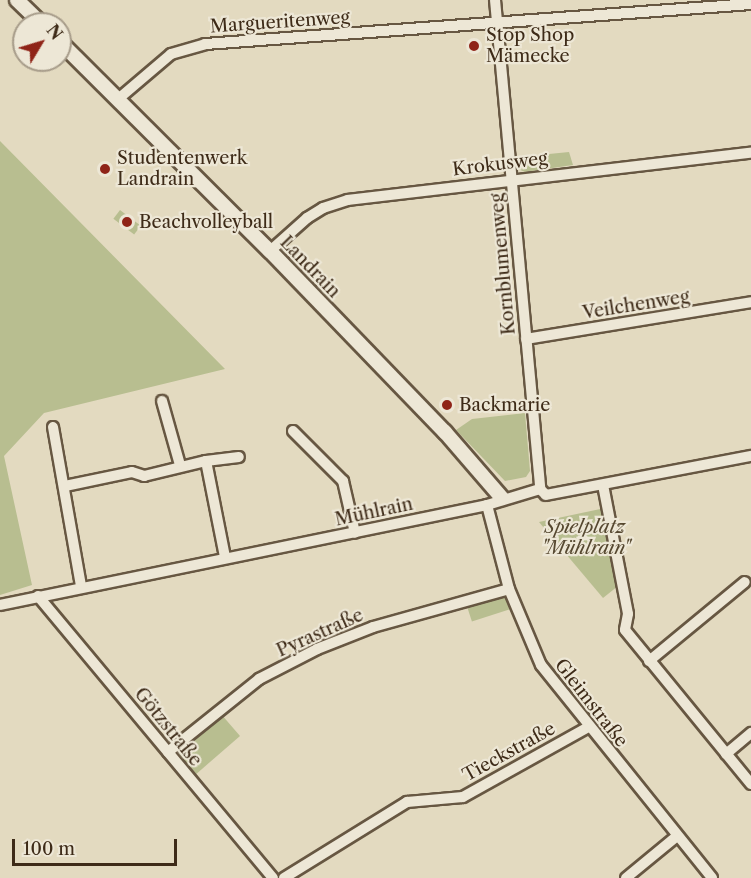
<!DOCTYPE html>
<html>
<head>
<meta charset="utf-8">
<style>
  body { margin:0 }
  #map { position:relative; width:751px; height:878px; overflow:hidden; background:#e3dac0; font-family:"Libre Caslon Text",serif }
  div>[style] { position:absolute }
  .green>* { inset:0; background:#b8be90; transform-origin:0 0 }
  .roads { filter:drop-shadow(2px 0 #675742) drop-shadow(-2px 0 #675742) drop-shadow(0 2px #675742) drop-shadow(0 -2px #675742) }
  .minor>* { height:10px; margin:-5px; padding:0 5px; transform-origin:5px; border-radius:5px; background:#ede7d6 }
  .tertiary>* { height:14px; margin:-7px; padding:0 7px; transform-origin:7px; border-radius:7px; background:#ede7d6 }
  .dots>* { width:16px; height:16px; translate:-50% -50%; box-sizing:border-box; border:3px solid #ede7d6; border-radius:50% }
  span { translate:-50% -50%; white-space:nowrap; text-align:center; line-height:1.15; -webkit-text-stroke:4.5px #ede7d6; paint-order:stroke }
  .street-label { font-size:18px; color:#3e2b18 }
  .poi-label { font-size:18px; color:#3e2b18 }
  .left { translate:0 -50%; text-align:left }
  .park-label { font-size:18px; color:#564830; font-style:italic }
  .north { position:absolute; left:12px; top:12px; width:60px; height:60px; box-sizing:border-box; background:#ede7d6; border:2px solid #a79c8a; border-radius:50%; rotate:52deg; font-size:16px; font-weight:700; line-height:24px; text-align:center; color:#3e2b18 }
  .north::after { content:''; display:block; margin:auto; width:21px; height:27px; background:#8f2418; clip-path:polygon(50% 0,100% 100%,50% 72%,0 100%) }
  .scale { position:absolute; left:12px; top:839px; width:165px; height:27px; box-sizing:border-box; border:3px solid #3e2b18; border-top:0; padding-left:8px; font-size:18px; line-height:21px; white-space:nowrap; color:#3e2b18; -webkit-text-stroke:4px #ede7d6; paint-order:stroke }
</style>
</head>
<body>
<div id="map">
  <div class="green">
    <div style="clip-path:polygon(0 141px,225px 369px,44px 413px,4px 456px,32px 585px,0 595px)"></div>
    <div style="clip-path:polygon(569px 152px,573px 165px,525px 172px,518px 169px,519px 157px)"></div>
    <div style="left:120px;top:210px;width:26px;height:11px;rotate:37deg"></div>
    <div style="clip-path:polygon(525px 413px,530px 471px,526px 477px,505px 481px,456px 430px,472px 419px)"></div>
    <div style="clip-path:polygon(605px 508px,618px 586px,603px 598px,539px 522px)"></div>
    <div style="left:505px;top:594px;width:16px;height:40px;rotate:72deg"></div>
    <div style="left:221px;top:714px;width:29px;height:58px;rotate:49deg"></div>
  </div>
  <div class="roads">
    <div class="minor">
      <div style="left:495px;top:0;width:491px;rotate:84.7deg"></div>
      <div style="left:117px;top:100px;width:71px;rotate:-40.4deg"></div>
      <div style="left:171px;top:54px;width:35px;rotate:-16deg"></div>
      <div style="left:205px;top:44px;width:547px;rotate:-4.19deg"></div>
      <div style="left:270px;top:251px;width:50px;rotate:-41.7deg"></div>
      <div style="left:307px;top:218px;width:19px;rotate:-32deg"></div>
      <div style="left:323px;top:208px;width:26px;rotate:-18deg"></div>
      <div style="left:348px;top:200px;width:406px;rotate:-6.7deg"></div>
      <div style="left:526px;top:339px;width:228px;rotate:-9.3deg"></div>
      <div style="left:162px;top:401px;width:66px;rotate:74.3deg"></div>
      <div style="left:53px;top:427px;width:161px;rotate:80deg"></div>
      <div style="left:293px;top:431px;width:71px;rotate:45deg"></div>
      <div style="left:343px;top:481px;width:53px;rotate:77deg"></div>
      <div style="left:206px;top:461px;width:33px;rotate:-7deg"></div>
      <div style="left:603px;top:485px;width:131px;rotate:79deg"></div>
      <div style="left:628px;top:614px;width:16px;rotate:101deg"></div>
      <div style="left:625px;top:630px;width:199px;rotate:50.7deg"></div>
      <div style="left:65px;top:486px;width:68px;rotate:-11.8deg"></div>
      <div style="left:132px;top:472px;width:13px;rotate:18deg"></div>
      <div style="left:144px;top:476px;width:64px;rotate:-13.6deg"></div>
      <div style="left:206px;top:461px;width:98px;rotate:78.8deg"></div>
      <div style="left:540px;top:489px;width:8px;rotate:45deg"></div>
      <div style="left:546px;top:495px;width:209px;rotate:-10.8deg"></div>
      <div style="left:487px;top:505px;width:87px;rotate:75.3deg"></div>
      <div style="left:509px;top:589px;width:82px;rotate:67.2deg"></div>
      <div style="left:541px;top:665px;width:273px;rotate:51.2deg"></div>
      <div style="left:38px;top:596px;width:367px;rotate:50.2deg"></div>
      <div style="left:0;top:605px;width:497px;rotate:-11.6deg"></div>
      <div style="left:487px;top:505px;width:55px;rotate:-16.8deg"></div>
      <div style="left:649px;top:661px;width:124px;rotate:-39.5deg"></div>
      <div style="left:168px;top:752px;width:117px;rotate:-38.7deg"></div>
      <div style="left:259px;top:679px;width:65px;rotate:-27.3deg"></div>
      <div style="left:317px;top:649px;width:60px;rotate:-21.4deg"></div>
      <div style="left:373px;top:627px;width:141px;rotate:-15.6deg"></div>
      <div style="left:726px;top:754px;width:33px;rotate:-40deg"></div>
      <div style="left:284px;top:878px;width:145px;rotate:-31.7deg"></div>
      <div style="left:407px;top:802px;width:56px;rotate:-5.1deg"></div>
      <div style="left:463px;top:797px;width:143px;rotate:-29.2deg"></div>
      <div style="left:626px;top:878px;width:66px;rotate:-39.5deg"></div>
    </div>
    <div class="tertiary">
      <div style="left:17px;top:0;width:35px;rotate:44deg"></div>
      <div style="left:60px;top:42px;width:296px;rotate:44.9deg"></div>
      <div style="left:270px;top:251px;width:252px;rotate:46deg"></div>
      <div style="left:445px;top:432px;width:87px;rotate:49.2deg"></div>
    </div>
  </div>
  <div class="dots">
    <div style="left:474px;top:46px;background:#8f2418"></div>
    <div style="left:105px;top:169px;background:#8f2418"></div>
    <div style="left:127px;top:222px;background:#8f2418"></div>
    <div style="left:447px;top:405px;background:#8f2418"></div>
  </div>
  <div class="street-label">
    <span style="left:280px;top:22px;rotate:-4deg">Margueritenweg</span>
    <span style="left:500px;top:164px;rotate:-7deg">Krokusweg</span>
    <span style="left:503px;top:264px;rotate:-95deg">Kornblumenweg</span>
    <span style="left:310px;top:267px;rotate:46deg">Landrain</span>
    <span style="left:636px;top:305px;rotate:-9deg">Veilchenweg</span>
    <span style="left:374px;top:512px;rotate:-12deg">Mühlrain</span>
    <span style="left:320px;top:633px;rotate:-24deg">Pyrastraße</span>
    <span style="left:591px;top:703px;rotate:52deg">Gleimstraße</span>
    <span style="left:168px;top:727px;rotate:51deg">Götzstraße</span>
    <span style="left:509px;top:752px;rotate:-29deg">Tieckstraße</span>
  </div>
  <div class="poi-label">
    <span class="left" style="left:486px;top:46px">Stop Shop<br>Mämecke</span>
    <span class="left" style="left:117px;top:169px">Studentenwerk<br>Landrain</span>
    <span class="left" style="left:139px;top:222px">Beachvolleyball</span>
    <span class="left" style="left:459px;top:405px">Backmarie</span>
  </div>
  <div class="park-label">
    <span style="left:585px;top:538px">Spielplatz<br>"Mühlrain"</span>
  </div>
  <div class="north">N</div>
  <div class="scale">100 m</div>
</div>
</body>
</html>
